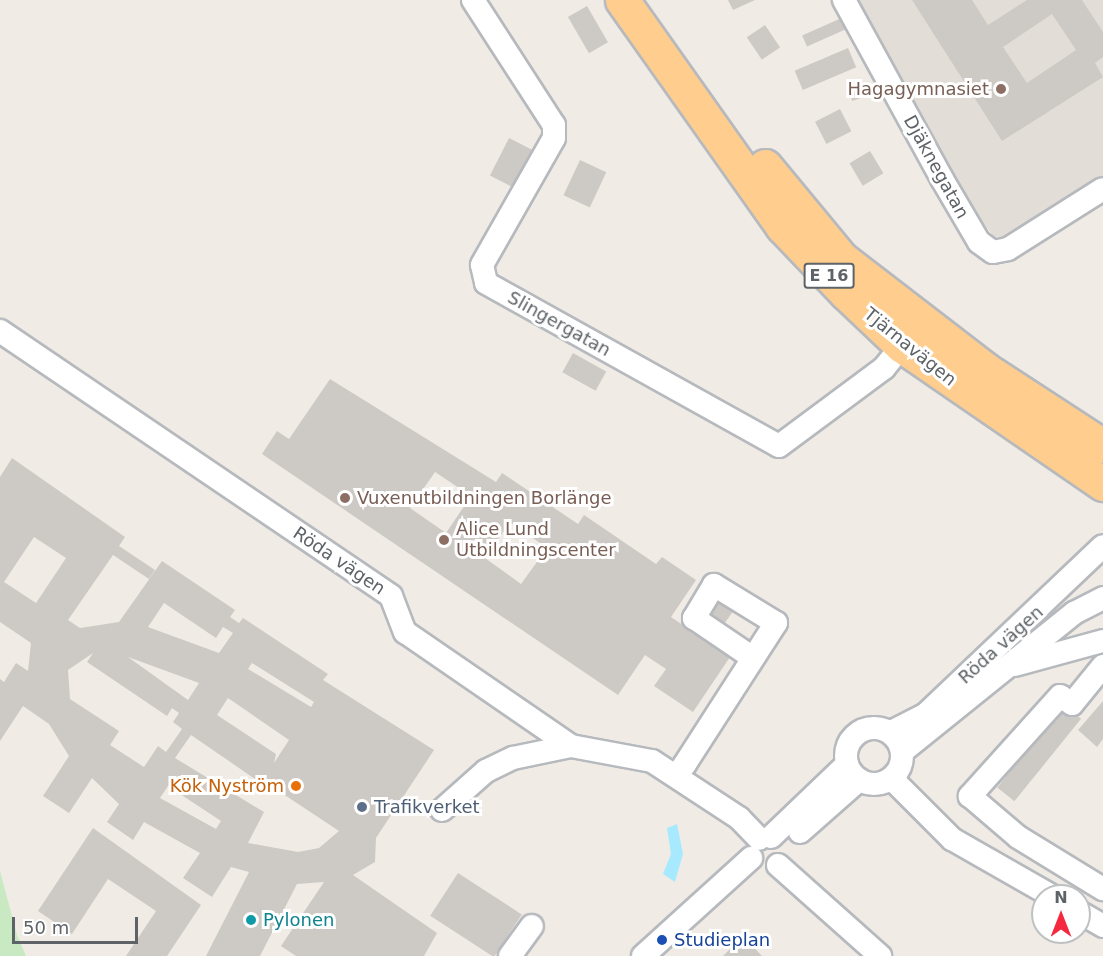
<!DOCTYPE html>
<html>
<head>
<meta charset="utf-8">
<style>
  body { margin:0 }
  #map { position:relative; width:1103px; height:956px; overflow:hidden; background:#f0ece5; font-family:"DejaVu Sans",sans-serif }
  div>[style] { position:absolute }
  .education>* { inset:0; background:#e2ddd6 }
  .green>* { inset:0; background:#c8e9c1 }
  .water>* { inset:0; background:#a7e9ff }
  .building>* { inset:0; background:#cdc9c4; transform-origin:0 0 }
  .roads { filter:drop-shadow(2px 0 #b6b9bd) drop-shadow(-2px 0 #b6b9bd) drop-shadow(0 2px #b6b9bd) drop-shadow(0 -2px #b6b9bd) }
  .minor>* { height:22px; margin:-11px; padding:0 11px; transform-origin:11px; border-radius:11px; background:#fff }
  .minor>.ring { margin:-11px; padding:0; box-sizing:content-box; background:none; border:22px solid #fff; border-radius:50% }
  .highway>* { height:33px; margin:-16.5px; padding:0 16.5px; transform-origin:16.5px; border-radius:16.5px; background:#ffcd8e }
  .dots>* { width:16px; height:16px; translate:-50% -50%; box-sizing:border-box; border:3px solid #fff; border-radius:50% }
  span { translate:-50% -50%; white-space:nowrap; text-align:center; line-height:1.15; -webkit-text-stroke:6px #fff; paint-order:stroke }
  .shield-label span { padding:2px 4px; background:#fff; border:2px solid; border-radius:4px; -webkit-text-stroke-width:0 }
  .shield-label { font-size:16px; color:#5d6367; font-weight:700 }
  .education-label { font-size:18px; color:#785e54 }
  .right { translate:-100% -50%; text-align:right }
  .left { translate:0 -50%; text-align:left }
  .street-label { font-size:18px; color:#5d6367 }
  .food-label { font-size:18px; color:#c56008 }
  .service-label { font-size:18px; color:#4e5e75 }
  .culture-label { font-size:18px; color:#0d838f }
  .transit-label { font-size:18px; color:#164399 }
  .north { position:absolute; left:1031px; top:884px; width:60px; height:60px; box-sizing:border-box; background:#fff; border:2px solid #bec1c2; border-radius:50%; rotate:0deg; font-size:16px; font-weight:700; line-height:24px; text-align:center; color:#5d6367 }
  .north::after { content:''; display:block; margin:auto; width:21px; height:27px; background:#f4283e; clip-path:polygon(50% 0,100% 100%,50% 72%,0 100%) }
  .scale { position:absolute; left:12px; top:917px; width:126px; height:27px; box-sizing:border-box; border:3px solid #5d6367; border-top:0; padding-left:8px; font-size:18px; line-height:21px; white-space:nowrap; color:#5d6367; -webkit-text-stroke:4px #fff; paint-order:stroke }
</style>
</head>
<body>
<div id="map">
  <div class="education">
    <div style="clip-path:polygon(851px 0,1103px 0,1103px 182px,1012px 239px,994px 236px,945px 178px)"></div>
  </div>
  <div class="green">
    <div style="clip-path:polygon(0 871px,17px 935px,26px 956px,0 956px)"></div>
  </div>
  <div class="water">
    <div style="clip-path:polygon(677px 824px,683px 854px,675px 882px,663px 874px,671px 854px,667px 828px)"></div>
  </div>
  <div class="building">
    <div style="clip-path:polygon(728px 0,755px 0,733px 10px)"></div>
    <div style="clip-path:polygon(evenodd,912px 0,972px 0,988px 25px,1027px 0,1082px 0,1103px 32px,1103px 57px,1095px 63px,1103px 77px,1002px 141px,912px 0,1052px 14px,1076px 50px,1027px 83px,1003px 47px,1052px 14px)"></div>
    <div style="left:587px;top:6px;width:42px;height:22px;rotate:60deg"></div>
    <div style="left:846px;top:16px;width:12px;height:48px;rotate:66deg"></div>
    <div style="left:765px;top:25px;width:27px;height:22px;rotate:56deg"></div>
    <div style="left:848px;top:48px;width:21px;height:58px;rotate:67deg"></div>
    <div style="left:867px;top:83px;width:12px;height:20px;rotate:70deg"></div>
    <div style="left:840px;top:109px;width:25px;height:28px;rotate:63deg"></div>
    <div style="left:509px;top:138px;width:27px;height:42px;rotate:27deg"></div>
    <div style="left:870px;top:151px;width:26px;height:24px;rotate:59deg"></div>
    <div style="left:580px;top:160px;width:29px;height:39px;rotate:25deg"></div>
    <div style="left:573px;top:353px;width:38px;height:22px;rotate:29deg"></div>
    <div style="clip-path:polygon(evenodd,330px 379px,496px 482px,502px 473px,578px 524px,584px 515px,656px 564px,662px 557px,696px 580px,671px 617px,730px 657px,693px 712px,654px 686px,666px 669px,645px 655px,618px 695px,262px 454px,277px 431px,289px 439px,330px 379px,435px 472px,471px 496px,446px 533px,410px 508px,435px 472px,330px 379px,510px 522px,547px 548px,521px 584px,485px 558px,510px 522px)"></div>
    <div style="clip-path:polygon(evenodd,12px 458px,125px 537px,119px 546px,155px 570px,149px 579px,113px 555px,68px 620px,80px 628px,119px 622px,162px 561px,235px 610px,230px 617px,239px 623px,243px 618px,328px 674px,323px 680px,434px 750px,376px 838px,375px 862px,353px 875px,437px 933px,424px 956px,296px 956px,281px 946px,324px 882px,297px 884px,260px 956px,206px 956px,249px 872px,231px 867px,212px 897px,183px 878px,200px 853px,144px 822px,133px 840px,107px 822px,119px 804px,92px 778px,69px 813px,43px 796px,69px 756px,49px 724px,23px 706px,0 741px,0 679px,4px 682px,16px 663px,28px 671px,31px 643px,0 622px,0 477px,12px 458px,34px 537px,66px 558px,36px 603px,4px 582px,34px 537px,12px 458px,164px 603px,216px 638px,223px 627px,233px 633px,219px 653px,148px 627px,164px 603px,12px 458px,93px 653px,87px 662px,167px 716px,172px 708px,179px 713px,173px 722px,182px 729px,166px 752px,158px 746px,144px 767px,110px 745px,119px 731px,70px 699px,68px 670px,93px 653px,12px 458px,128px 657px,199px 683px,188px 700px,128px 657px,12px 458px,252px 663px,314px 702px,311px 707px,248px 669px,252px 663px,12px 458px,228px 698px,289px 740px,274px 763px,276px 754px,217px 715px,228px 698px,12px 458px,191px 735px,258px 781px,266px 774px,262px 780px,339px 831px,319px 848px,298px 852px,248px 843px,264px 812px,175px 758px,191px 735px,12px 458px,168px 786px,221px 821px,216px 829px,160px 798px,168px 786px)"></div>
    <div style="left:717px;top:601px;width:19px;height:22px;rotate:35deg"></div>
    <div style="clip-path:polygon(1103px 701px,1103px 739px,1097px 747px,1078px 730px)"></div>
    <div style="left:1064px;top:705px;width:22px;height:106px;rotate:39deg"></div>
    <div style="clip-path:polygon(93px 828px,201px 905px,167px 956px,126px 956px,156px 911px,108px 879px,72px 934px,38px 911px)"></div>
    <div style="left:458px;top:873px;width:76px;height:51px;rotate:33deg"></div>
    <div style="clip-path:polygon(743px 936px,762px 956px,723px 956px)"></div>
  </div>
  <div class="roads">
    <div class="minor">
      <div style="left:473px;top:0;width:149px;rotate:57.1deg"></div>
      <div style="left:554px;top:125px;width:13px;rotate:90deg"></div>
      <div style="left:554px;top:138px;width:146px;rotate:119.6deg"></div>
      <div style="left:482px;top:265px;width:18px;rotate:77deg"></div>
      <div style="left:486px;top:283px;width:335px;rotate:29.1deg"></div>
      <div style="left:779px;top:446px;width:131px;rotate:-36.6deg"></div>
      <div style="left:884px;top:368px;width:28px;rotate:-51deg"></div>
      <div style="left:844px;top:0;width:204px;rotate:61.3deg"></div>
      <div style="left:942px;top:179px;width:73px;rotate:59.6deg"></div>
      <div style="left:979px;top:242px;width:17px;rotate:36deg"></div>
      <div style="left:993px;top:252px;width:15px;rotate:-11deg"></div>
      <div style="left:1008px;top:249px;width:112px;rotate:-32.3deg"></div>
      <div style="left:0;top:331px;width:472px;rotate:34.1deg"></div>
      <div style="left:391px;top:596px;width:39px;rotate:69deg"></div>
      <div style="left:405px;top:632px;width:201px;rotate:34.5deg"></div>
      <div style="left:571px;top:746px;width:82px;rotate:10.5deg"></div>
      <div style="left:652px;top:761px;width:104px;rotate:33.2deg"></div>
      <div style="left:739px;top:818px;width:29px;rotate:46deg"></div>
      <div style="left:1015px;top:665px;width:91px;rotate:-15.3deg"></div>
      <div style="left:1103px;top:666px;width:49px;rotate:129.2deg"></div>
      <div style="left:1072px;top:704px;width:14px;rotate:-146deg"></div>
      <div style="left:1060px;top:696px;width:135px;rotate:132deg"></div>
      <div style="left:970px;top:796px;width:63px;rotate:40.5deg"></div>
      <div style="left:1018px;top:837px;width:100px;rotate:31.5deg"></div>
      <div class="ring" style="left:846px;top:728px;width:34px;height:34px"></div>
      <div style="left:891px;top:732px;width:38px;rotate:-27deg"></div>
      <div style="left:925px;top:715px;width:245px;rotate:-43.5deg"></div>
      <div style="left:903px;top:751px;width:220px;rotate:-38.9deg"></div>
      <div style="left:1074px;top:613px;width:33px;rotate:-27deg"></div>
      <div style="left:676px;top:776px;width:15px;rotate:-53deg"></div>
      <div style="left:685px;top:764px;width:168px;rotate:-57.2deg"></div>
      <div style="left:776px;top:623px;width:73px;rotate:-148.5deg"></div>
      <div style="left:714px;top:585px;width:39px;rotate:121deg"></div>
      <div style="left:694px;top:618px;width:71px;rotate:34.1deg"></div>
      <div style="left:892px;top:779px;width:85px;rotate:45deg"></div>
      <div style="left:952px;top:839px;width:115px;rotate:29.7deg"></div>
      <div style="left:442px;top:810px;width:59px;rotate:-41.6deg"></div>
      <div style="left:486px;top:771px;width:30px;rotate:-26deg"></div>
      <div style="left:513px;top:758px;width:59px;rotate:-11.7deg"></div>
      <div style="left:800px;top:832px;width:79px;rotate:-41.4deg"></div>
      <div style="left:771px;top:837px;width:105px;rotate:-43.8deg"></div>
      <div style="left:778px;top:865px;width:137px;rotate:41.7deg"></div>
      <div style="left:1079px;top:912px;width:28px;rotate:30deg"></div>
      <div style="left:510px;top:956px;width:37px;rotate:-54deg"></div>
      <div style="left:643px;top:956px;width:146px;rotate:-42.2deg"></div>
    </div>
    <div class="highway">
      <div style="left:622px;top:0;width:277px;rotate:54.7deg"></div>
      <div style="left:782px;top:226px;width:93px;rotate:46.3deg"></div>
      <div style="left:846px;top:293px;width:77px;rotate:43.4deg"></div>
      <div style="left:902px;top:346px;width:244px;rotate:34.5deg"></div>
      <div style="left:765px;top:166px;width:119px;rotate:50.4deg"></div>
      <div style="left:841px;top:258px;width:182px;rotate:37.6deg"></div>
      <div style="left:985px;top:369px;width:141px;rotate:33.1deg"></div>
    </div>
  </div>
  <div class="dots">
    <div style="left:1001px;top:89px;background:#8d6e63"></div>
    <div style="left:345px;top:498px;background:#8d6e63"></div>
    <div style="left:444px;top:540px;background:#8d6e63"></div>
    <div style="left:296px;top:786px;background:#e8710a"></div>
    <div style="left:362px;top:807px;background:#5c6f8a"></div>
    <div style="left:251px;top:920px;background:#0f9aa8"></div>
    <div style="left:662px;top:940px;background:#1a4fb4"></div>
  </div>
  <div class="shield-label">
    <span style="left:829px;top:276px">E 16</span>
  </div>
  <div class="education-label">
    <span class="right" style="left:989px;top:89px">Hagagymnasiet</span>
    <span class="left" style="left:357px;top:498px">Vuxenutbildningen Borlänge</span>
    <span class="left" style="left:456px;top:540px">Alice Lund<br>Utbildningscenter</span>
  </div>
  <div class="street-label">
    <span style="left:936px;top:167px;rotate:61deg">Djäknegatan</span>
    <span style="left:559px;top:324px;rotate:29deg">Slingergatan</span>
    <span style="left:910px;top:347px;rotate:39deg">Tjärnavägen</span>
    <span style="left:339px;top:561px;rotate:34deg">Röda vägen</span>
    <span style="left:1001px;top:645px;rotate:-42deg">Röda vägen</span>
  </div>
  <div class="food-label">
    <span class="right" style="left:284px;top:786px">Kök Nyström</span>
  </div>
  <div class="service-label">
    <span class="left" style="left:374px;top:807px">Trafikverket</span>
  </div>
  <div class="culture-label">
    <span class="left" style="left:263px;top:920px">Pylonen</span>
  </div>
  <div class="transit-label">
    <span class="left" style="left:674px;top:940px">Studieplan</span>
  </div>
  <div class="north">N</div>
  <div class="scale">50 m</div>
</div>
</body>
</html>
